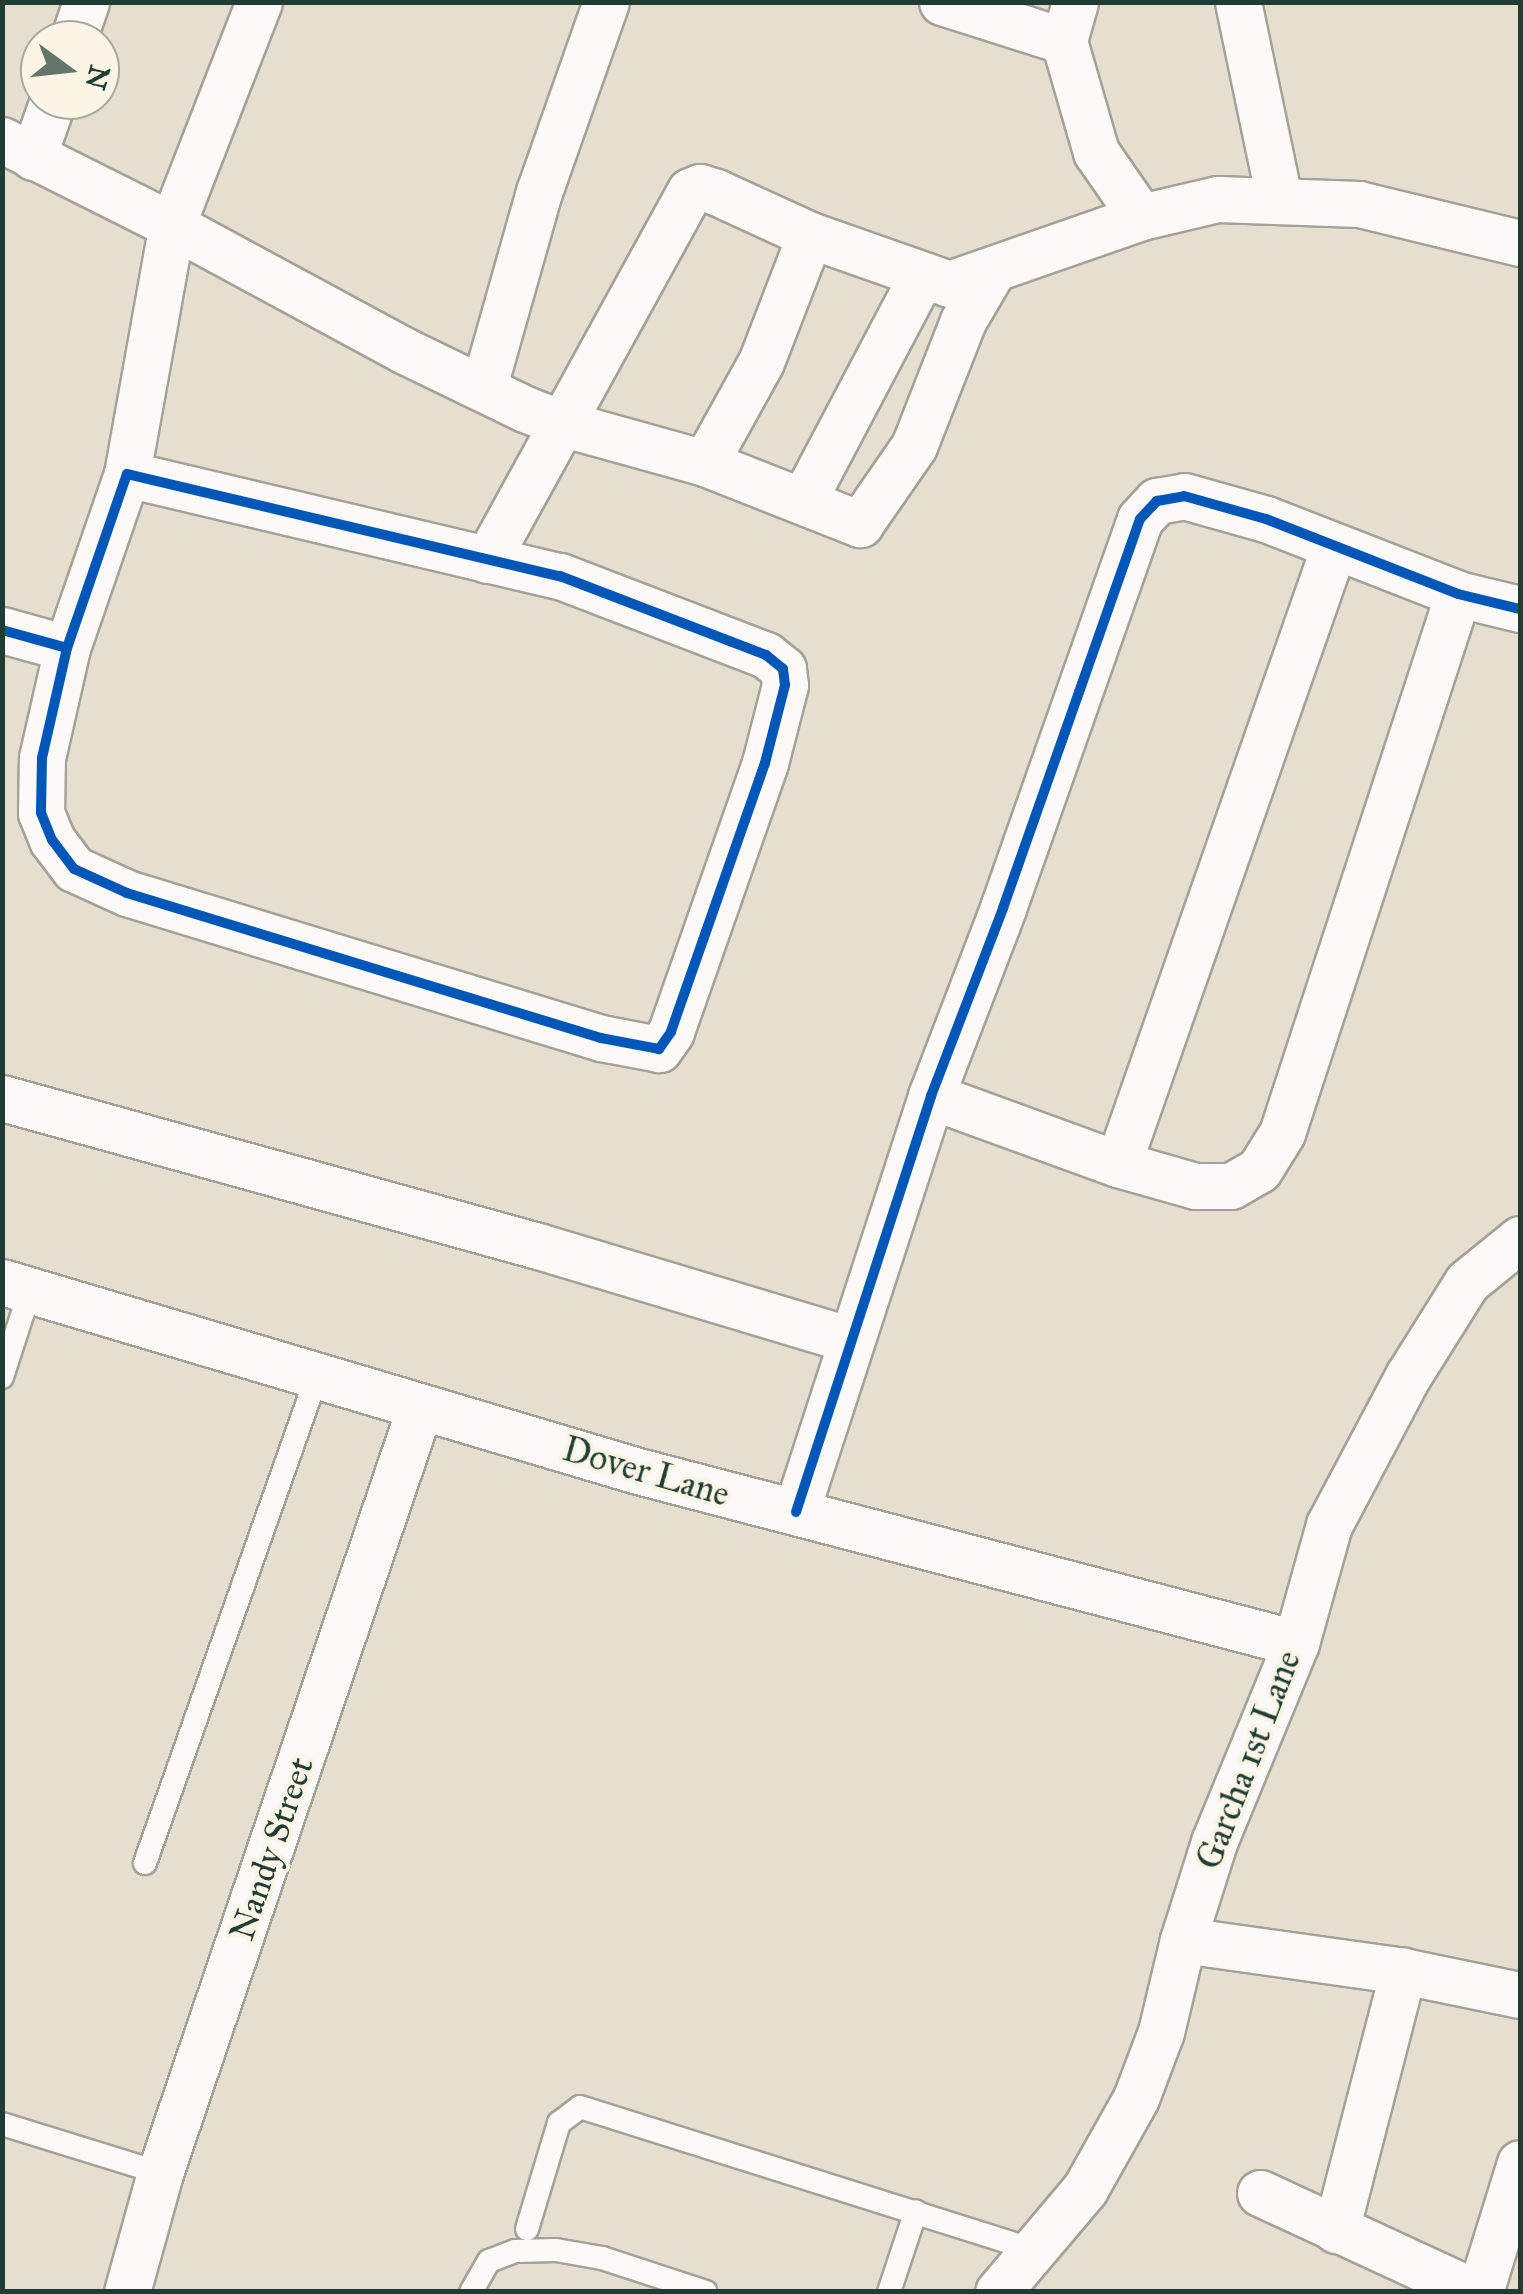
<!DOCTYPE html>
<html>
<head>
<meta charset="utf-8">
<style>
  body { margin:0 }
  #map { position:relative; width:1523px; height:2294px; overflow:hidden; background:#e6dece; font-family:"IM FELL Great Primer",serif }
  div>[style] { position:absolute }
  .roads { filter:drop-shadow(2px 0 #a3a298) drop-shadow(-2px 0 #a3a298) drop-shadow(0 2px #a3a298) drop-shadow(0 -2px #a3a298) }
  .lane>* { height:22px; margin:-11px; padding:0 11px; transform-origin:11px; border-radius:11px; background:#fbfaf8 }
  .street>* { height:45px; margin:-22.5px; padding:0 22.5px; transform-origin:22.5px; border-radius:22.5px; background:#fbfaf8 }
  .cycleway>* { height:10px; margin:-5px; padding:0 5px; transform-origin:5px; border-radius:5px; background:#0057b8 }
  span { translate:-50% -50%; white-space:nowrap; text-align:center; line-height:1.15; -webkit-text-stroke:8px #fcf5e5; paint-order:stroke }
  .street-label { font-size:35px; color:#1f3d34 }
  .frame { position:absolute; inset:0; border:5px solid #1f3d34; pointer-events:none }
  .north { position:absolute; left:20px; top:20px; width:100px; height:100px; box-sizing:border-box; background:#fcf5e5; border:2px solid #a4ab9e; border-radius:50%; rotate:105deg; font-size:28px; font-weight:700; line-height:40px; text-align:center; color:#1f3d34 }
  .north::after { content:''; display:block; margin:auto; width:35px; height:45px; background:#65756a; clip-path:polygon(50% 0,100% 100%,50% 72%,0 100%) }
</style>
</head>
<body>
<div id="map">
  <div class="roads">
    <div class="lane">
      <div style="left:2px;top:1377px;width:90px;rotate:-72deg"></div>
      <div style="left:145px;top:1863px;width:516px;rotate:-70.55deg"></div>
      <div style="left:2px;top:2124px;width:165px;rotate:17.2deg"></div>
      <div style="left:527px;top:2229px;width:111px;rotate:-73.2deg"></div>
      <div style="left:559px;top:2123px;width:26px;rotate:-37deg"></div>
      <div style="left:580px;top:2107px;width:475px;rotate:17.5deg"></div>
      <div style="left:471px;top:2292px;width:36px;rotate:-60deg"></div>
      <div style="left:489px;top:2261px;width:28px;rotate:-21deg"></div>
      <div style="left:515px;top:2251px;width:41px;rotate:-1.4deg"></div>
      <div style="left:556px;top:2250px;width:47px;rotate:9.9deg"></div>
      <div style="left:602px;top:2258px;width:109px;rotate:18.1deg"></div>
      <div style="left:889px;top:2292px;width:85px;rotate:-71.6deg"></div>
    </div>
    <div class="street">
      <div style="left:942px;top:2px;width:128px;rotate:17.7deg"></div>
      <div style="left:1075px;top:2px;width:41px;rotate:105.8deg"></div>
      <div style="left:1064px;top:41px;width:116px;rotate:73.9deg"></div>
      <div style="left:1096px;top:152px;width:79px;rotate:55.3deg"></div>
      <div style="left:1238px;top:2px;width:201px;rotate:78.2deg"></div>
      <div style="left:73px;top:40px;width:40px;rotate:-71.1deg"></div>
      <div style="left:2px;top:140px;width:190px;rotate:26.6deg"></div>
      <div style="left:172px;top:225px;width:263px;rotate:28.4deg"></div>
      <div style="left:403px;top:350px;width:136px;rotate:25.8deg"></div>
      <div style="left:525px;top:409px;width:39px;rotate:21deg"></div>
      <div style="left:561px;top:423px;width:149px;rotate:15.5deg"></div>
      <div style="left:705px;top:463px;width:167px;rotate:21.5deg"></div>
      <div style="left:860px;top:524px;width:95px;rotate:-55.3deg"></div>
      <div style="left:914px;top:446px;width:134px;rotate:-68.6deg"></div>
      <div style="left:963px;top:321px;width:56px;rotate:-59.7deg"></div>
      <div style="left:33px;top:157px;width:60px;rotate:-70.7deg"></div>
      <div style="left:484px;top:386px;width:202px;rotate:-74.2deg"></div>
      <div style="left:539px;top:192px;width:201px;rotate:-70.6deg"></div>
      <div style="left:705px;top:463px;width:115px;rotate:-61deg"></div>
      <div style="left:761px;top:362px;width:136px;rotate:-68.9deg"></div>
      <div style="left:810px;top:235px;width:147px;rotate:19.4deg"></div>
      <div style="left:949px;top:284px;width:203px;rotate:-19.2deg"></div>
      <div style="left:1141px;top:217px;width:79px;rotate:-13.2deg"></div>
      <div style="left:1218px;top:199px;width:141px;rotate:2deg"></div>
      <div style="left:1359px;top:204px;width:166px;rotate:13.6deg"></div>
      <div style="left:127px;top:474px;width:253px;rotate:-79.8deg"></div>
      <div style="left:172px;top:225px;width:239px;rotate:-68.7deg"></div>
      <div style="left:804px;top:499px;width:251px;rotate:-62.2deg"></div>
      <div style="left:487px;top:560px;width:421px;rotate:-61.2deg"></div>
      <div style="left:690px;top:191px;width:11px;rotate:-22deg"></div>
      <div style="left:700px;top:187px;width:17px;rotate:17deg"></div>
      <div style="left:716px;top:192px;width:103px;rotate:24.6deg"></div>
      <div style="left:2px;top:630px;width:67px;rotate:15.5deg"></div>
      <div style="left:67px;top:648px;width:184px;rotate:-71deg"></div>
      <div style="left:127px;top:474px;width:445px;rotate:13.3deg"></div>
      <div style="left:560px;top:576px;width:221px;rotate:21deg"></div>
      <div style="left:766px;top:655px;width:22px;rotate:39deg"></div>
      <div style="left:783px;top:669px;width:16px;rotate:83deg"></div>
      <div style="left:785px;top:685px;width:81px;rotate:104.4deg"></div>
      <div style="left:765px;top:763px;width:285px;rotate:109.3deg"></div>
      <div style="left:671px;top:1032px;width:21px;rotate:125deg"></div>
      <div style="left:659px;top:1049px;width:59px;rotate:-169.3deg"></div>
      <div style="left:601px;top:1038px;width:496px;rotate:-163deg"></div>
      <div style="left:127px;top:893px;width:58px;rotate:-155.6deg"></div>
      <div style="left:74px;top:869px;width:36px;rotate:-127deg"></div>
      <div style="left:52px;top:840px;width:29px;rotate:-112deg"></div>
      <div style="left:41px;top:813px;width:55px;rotate:-89deg"></div>
      <div style="left:42px;top:758px;width:113px;rotate:-77.2deg"></div>
      <div style="left:931px;top:1096px;width:199px;rotate:20deg"></div>
      <div style="left:1118px;top:1164px;width:80px;rotate:15.9deg"></div>
      <div style="left:1195px;top:1186px;width:36px"></div>
      <div style="left:1231px;top:1186px;width:32px;rotate:-30deg"></div>
      <div style="left:1259px;top:1170px;width:44px;rotate:-58.1deg"></div>
      <div style="left:1282px;top:1133px;width:567px;rotate:-71.92deg"></div>
      <div style="left:2px;top:1098px;width:556px;rotate:15.44deg"></div>
      <div style="left:538px;top:1246px;width:327px;rotate:16.7deg"></div>
      <div style="left:1118px;top:1164px;width:654px;rotate:-70.71deg"></div>
      <div style="left:2px;top:1282px;width:663px;rotate:16.55deg"></div>
      <div style="left:638px;top:1471px;width:680px;rotate:14.65deg"></div>
      <div style="left:796px;top:1512px;width:437px;rotate:-72deg"></div>
      <div style="left:931px;top:1096px;width:201px;rotate:-69deg"></div>
      <div style="left:1003px;top:908px;width:412px;rotate:-70.6deg"></div>
      <div style="left:1140px;top:519px;width:25px;rotate:-47deg"></div>
      <div style="left:1157px;top:501px;width:27px;rotate:-10deg"></div>
      <div style="left:1184px;top:496px;width:85px;rotate:15.7deg"></div>
      <div style="left:1266px;top:519px;width:206px;rotate:21.3deg"></div>
      <div style="left:1458px;top:594px;width:64px;rotate:13.6deg"></div>
      <div style="left:1183px;top:1940px;width:222px;rotate:8deg"></div>
      <div style="left:1403px;top:1971px;width:119px;rotate:11.6deg"></div>
      <div style="left:1260px;top:2193px;width:236px;rotate:24.8deg"></div>
      <div style="left:1336px;top:2230px;width:268px;rotate:-75.5deg"></div>
      <div style="left:127px;top:2292px;width:123px;rotate:-74.5deg"></div>
      <div style="left:160px;top:2173px;width:809px;rotate:-71.25deg"></div>
      <div style="left:998px;top:2292px;width:135px;rotate:-49.8deg"></div>
      <div style="left:1085px;top:2189px;width:104px;rotate:-60.7deg"></div>
      <div style="left:1136px;top:2098px;width:71px;rotate:-69.3deg"></div>
      <div style="left:1161px;top:2032px;width:95px;rotate:-76.6deg"></div>
      <div style="left:1183px;top:1940px;width:103px;rotate:-72.4deg"></div>
      <div style="left:1214px;top:1842px;width:215px;rotate:-67.6deg"></div>
      <div style="left:1296px;top:1643px;width:123px;rotate:-74.4deg"></div>
      <div style="left:1329px;top:1525px;width:169px;rotate:-62.1deg"></div>
      <div style="left:1408px;top:1376px;width:111px;rotate:-57.9deg"></div>
      <div style="left:1467px;top:1282px;width:68px;rotate:-39.1deg"></div>
      <div style="left:1480px;top:2292px;width:135px;rotate:-72.8deg"></div>
    </div>
  </div>
  <div class="cycleway">
    <div style="left:2px;top:630px;width:67px;rotate:15.5deg"></div>
    <div style="left:67px;top:648px;width:184px;rotate:-71deg"></div>
    <div style="left:127px;top:474px;width:445px;rotate:13.3deg"></div>
    <div style="left:560px;top:576px;width:221px;rotate:21deg"></div>
    <div style="left:766px;top:655px;width:22px;rotate:39deg"></div>
    <div style="left:783px;top:669px;width:16px;rotate:83deg"></div>
    <div style="left:785px;top:685px;width:81px;rotate:104.4deg"></div>
    <div style="left:765px;top:763px;width:285px;rotate:109.3deg"></div>
    <div style="left:671px;top:1032px;width:21px;rotate:125deg"></div>
    <div style="left:659px;top:1049px;width:59px;rotate:-169.3deg"></div>
    <div style="left:601px;top:1038px;width:496px;rotate:-163deg"></div>
    <div style="left:127px;top:893px;width:58px;rotate:-155.6deg"></div>
    <div style="left:74px;top:869px;width:36px;rotate:-127deg"></div>
    <div style="left:52px;top:840px;width:29px;rotate:-112deg"></div>
    <div style="left:41px;top:813px;width:55px;rotate:-89deg"></div>
    <div style="left:42px;top:758px;width:113px;rotate:-77.2deg"></div>
    <div style="left:796px;top:1512px;width:437px;rotate:-72deg"></div>
    <div style="left:931px;top:1096px;width:201px;rotate:-69deg"></div>
    <div style="left:1003px;top:908px;width:412px;rotate:-70.6deg"></div>
    <div style="left:1140px;top:519px;width:25px;rotate:-47deg"></div>
    <div style="left:1157px;top:501px;width:27px;rotate:-10deg"></div>
    <div style="left:1184px;top:496px;width:85px;rotate:15.7deg"></div>
    <div style="left:1266px;top:519px;width:206px;rotate:21.3deg"></div>
    <div style="left:1458px;top:594px;width:64px;rotate:13.6deg"></div>
  </div>
  <div class="street-label">
    <span style="left:646px;top:1472px;rotate:16deg">Dover Lane</span>
    <span style="left:1249px;top:1760px;rotate:-69deg">Garcha 1st Lane</span>
    <span style="left:272px;top:1849px;rotate:-71deg">Nandy Street</span>
  </div>
  <div class="frame"></div>
  <div class="north">N</div>
</div>
</body>
</html>
